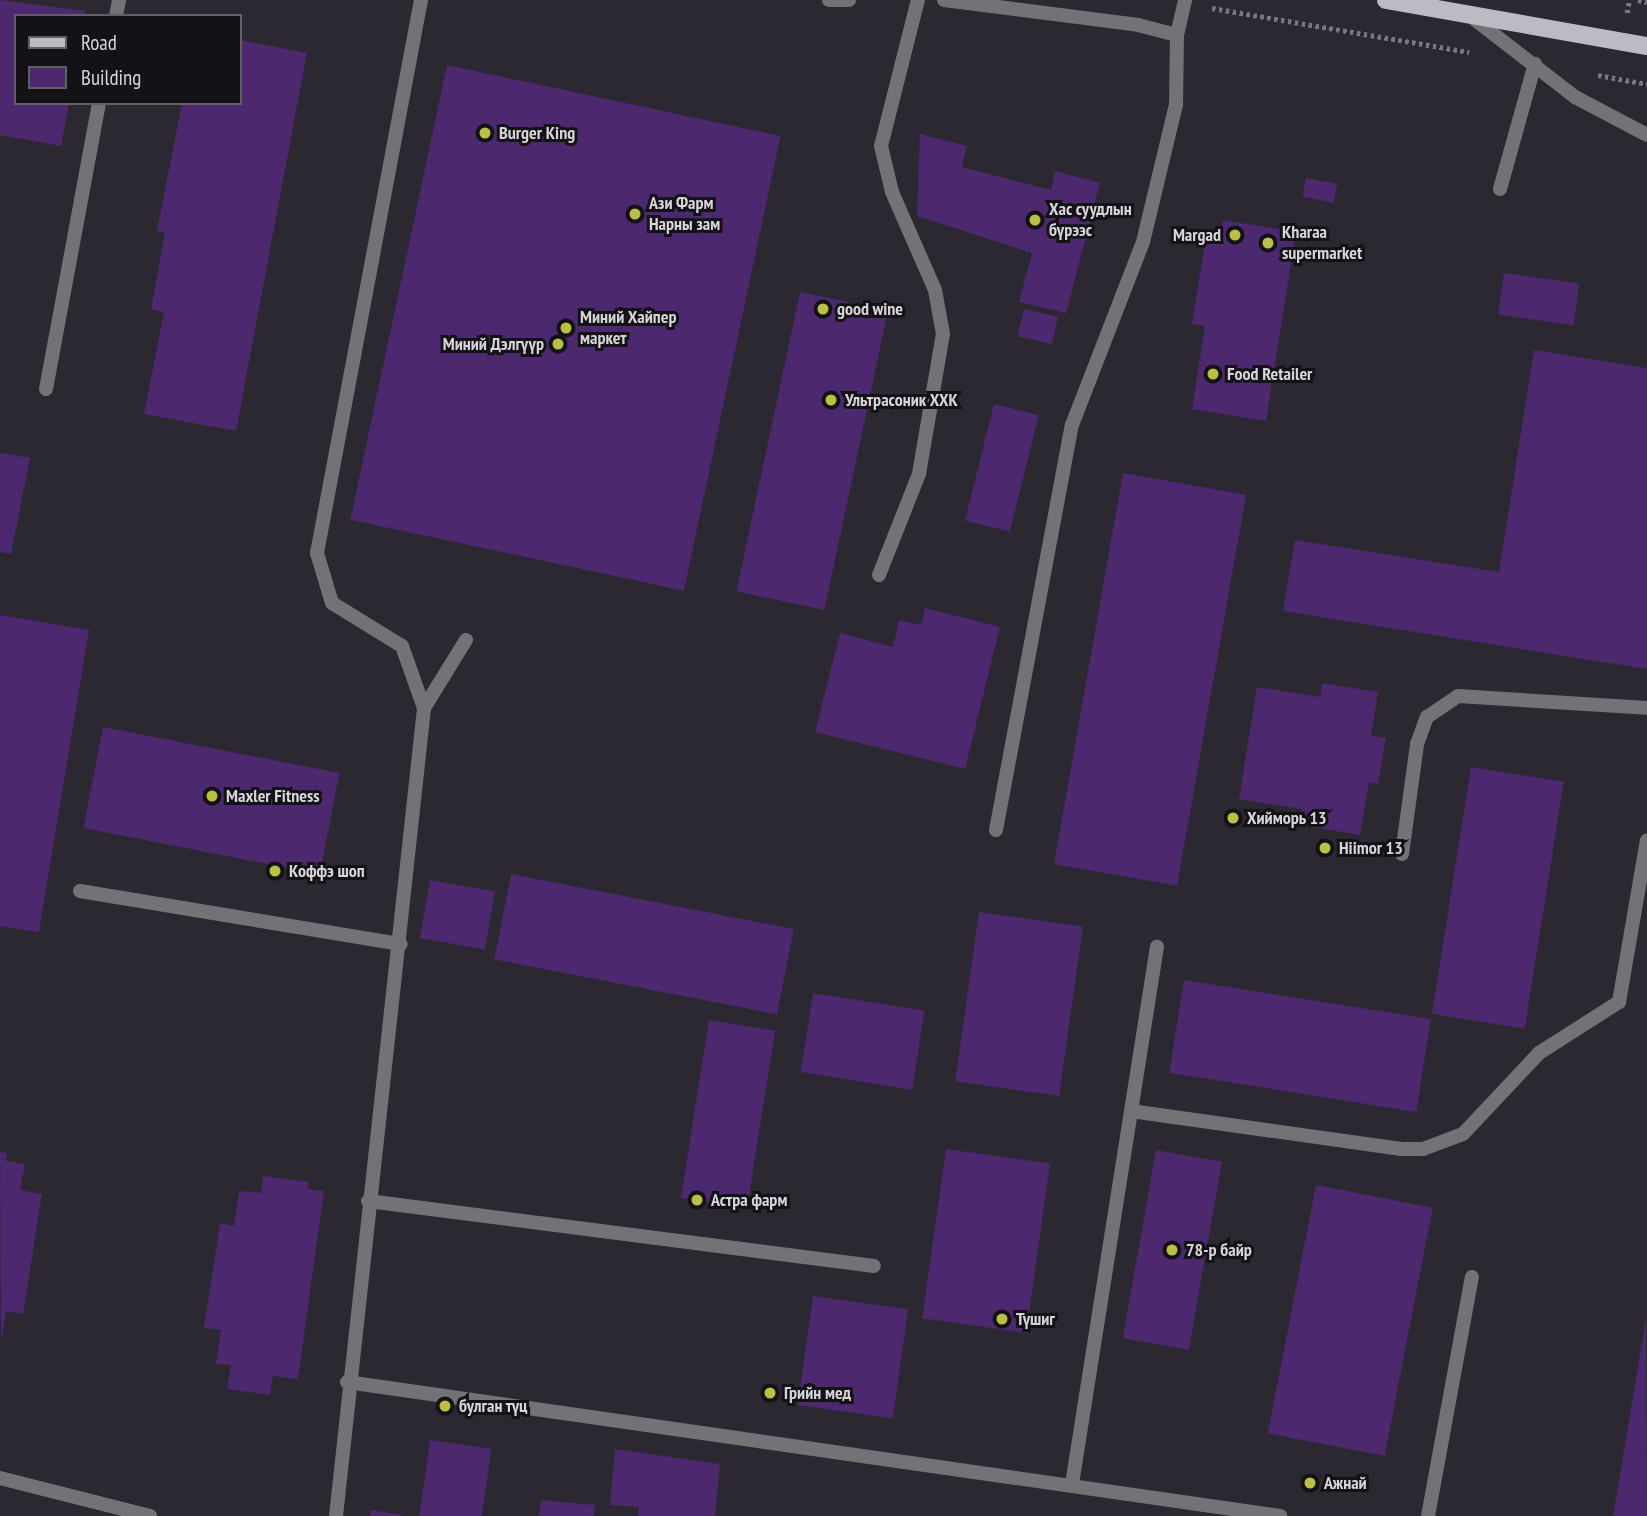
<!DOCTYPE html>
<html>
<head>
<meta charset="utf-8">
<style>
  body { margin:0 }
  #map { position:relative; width:1647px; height:1516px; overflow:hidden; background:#2c2831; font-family:"PT Sans Narrow",sans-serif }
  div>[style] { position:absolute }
  .building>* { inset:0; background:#4c286f; transform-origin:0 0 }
  .path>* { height:4.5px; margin-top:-2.25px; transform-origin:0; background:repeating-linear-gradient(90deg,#7b777f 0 3.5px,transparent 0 7px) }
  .lane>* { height:14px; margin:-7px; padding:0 7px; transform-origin:7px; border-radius:7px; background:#747277 }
  .street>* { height:14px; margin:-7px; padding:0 7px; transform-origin:7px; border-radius:7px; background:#747277 }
  .primary>* { height:18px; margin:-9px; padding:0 9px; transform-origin:9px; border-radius:9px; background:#bebac4 }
  .dots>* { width:19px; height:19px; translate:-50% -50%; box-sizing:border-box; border:4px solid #131216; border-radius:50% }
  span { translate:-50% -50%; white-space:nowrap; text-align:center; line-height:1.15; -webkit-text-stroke:6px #131216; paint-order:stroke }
  .poi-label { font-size:18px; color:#d7d4da; font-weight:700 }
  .left { translate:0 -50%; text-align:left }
  .right { translate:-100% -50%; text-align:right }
  .legend { position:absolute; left:14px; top:14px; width:228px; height:91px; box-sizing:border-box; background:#131216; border:2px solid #616064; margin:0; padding:9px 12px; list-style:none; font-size:21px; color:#d7d4da }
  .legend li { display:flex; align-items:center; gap:14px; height:35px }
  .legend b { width:35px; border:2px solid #616064 }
</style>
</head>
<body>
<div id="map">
  <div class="building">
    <div style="clip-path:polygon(0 0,86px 11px,85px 16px,16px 16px,16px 103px,69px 103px,61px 146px,0 135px)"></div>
    <div style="clip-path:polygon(240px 40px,307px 53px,236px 431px,144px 414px,164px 312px,151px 309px,165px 233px,157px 231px,182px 103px,240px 103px)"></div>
    <div style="left:447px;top:65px;width:341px;height:465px;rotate:12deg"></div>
    <div style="clip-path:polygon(920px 134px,967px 146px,962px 167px,1051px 190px,1055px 171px,1100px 183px,1066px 313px,1019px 302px,1032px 253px,917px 216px)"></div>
    <div style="left:1306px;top:178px;width:32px;height:19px;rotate:11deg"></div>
    <div style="clip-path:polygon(1223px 220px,1296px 232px,1266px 421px,1192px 409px,1205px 326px,1192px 324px,1205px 242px,1219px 244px)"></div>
    <div style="left:1504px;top:273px;width:76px;height:42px;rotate:8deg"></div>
    <div style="left:800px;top:292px;width:90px;height:306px;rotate:12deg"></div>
    <div style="left:1024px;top:309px;width:35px;height:28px;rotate:13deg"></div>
    <div style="clip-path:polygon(1534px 350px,1647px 368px,1647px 669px,1283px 611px,1295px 540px,1499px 572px)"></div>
    <div style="left:994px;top:404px;width:46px;height:120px;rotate:14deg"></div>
    <div style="clip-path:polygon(0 453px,30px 458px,11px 554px,0 552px)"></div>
    <div style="left:1123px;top:473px;width:125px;height:397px;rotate:10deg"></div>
    <div style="clip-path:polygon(925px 608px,1000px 627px,965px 769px,815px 732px,840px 633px,893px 647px,899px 620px,921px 625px)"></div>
    <div style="clip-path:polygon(0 615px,89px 630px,39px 932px,0 926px)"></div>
    <div style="clip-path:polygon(1322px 683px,1378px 692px,1371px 736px,1386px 738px,1378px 784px,1369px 782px,1360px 835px,1300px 825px,1302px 809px,1239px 799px,1257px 687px,1320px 697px)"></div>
    <div style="left:103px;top:727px;width:241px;height:103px;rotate:11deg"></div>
    <div style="left:1471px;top:767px;width:94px;height:250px;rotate:9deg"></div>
    <div style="left:511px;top:874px;width:288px;height:87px;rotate:11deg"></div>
    <div style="left:430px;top:880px;width:66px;height:59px;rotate:10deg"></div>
    <div style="left:979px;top:912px;width:105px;height:171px;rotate:8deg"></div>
    <div style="left:1184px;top:980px;width:250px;height:94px;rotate:9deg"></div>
    <div style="left:813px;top:993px;width:113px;height:80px;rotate:9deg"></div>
    <div style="left:709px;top:1020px;width:67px;height:180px;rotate:9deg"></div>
    <div style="left:946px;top:1149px;width:105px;height:171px;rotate:8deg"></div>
    <div style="left:1156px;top:1150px;width:67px;height:191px;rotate:10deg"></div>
    <div style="clip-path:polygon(0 1152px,7px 1153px,6px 1161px,25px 1164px,20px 1190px,42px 1194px,23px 1314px,6px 1311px,1px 1342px)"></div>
    <div style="clip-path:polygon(263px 1176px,309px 1182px,308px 1189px,324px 1191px,298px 1379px,273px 1376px,270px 1395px,227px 1389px,231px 1365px,216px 1364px,221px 1330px,204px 1328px,220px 1223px,234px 1226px,239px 1191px,261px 1193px)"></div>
    <div style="left:1316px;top:1185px;width:119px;height:253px;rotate:11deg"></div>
    <div style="left:813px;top:1296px;width:96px;height:110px;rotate:8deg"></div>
    <div style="clip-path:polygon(1646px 1318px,1647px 1516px,1613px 1516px)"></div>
    <div style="left:430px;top:1440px;width:62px;height:77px;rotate:8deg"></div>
    <div style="clip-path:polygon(615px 1449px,720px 1464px,715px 1516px,638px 1516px,639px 1507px,610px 1505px)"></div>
    <div style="clip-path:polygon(541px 1500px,595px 1505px,594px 1516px,539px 1516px)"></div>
    <div style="clip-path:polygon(371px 1510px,402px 1515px,402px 1516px,370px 1516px)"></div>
  </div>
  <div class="path">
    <div style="left:1638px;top:0;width:9px;rotate:13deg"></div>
    <div style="left:1212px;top:8px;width:261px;rotate:9.7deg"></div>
    <div style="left:1627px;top:13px;width:13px;rotate:-81deg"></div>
    <div style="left:1598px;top:75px;width:50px;rotate:10.4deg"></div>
  </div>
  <div class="lane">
    <div style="left:421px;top:0;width:563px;rotate:100.65deg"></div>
    <div style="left:317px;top:553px;width:52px;rotate:73.3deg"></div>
    <div style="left:332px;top:603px;width:82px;rotate:31.6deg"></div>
    <div style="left:402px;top:646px;width:66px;rotate:70.5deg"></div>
    <div style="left:829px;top:0;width:20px"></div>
    <div style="left:944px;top:0;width:196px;rotate:7.3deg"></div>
    <div style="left:1138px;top:25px;width:40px;rotate:14.4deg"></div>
    <div style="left:1469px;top:15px;width:134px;rotate:37.7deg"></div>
    <div style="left:1575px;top:97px;width:81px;rotate:27.8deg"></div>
    <div style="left:116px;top:16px;width:16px;rotate:-79deg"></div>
    <div style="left:1500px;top:189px;width:130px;rotate:-74.4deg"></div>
    <div style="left:46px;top:389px;width:291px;rotate:-79.5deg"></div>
    <div style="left:1402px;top:854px;width:111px;rotate:-82.2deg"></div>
    <div style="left:1417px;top:744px;width:29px;rotate:-70deg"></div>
    <div style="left:1427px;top:717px;width:37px;rotate:-34deg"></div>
    <div style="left:1458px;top:696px;width:189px;rotate:3.6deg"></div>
    <div style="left:80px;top:891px;width:325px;rotate:9.4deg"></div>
    <div style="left:1428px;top:1516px;width:243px;rotate:-79.6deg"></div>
  </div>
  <div class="street">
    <div style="left:879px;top:575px;width:109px;rotate:-68.4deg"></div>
    <div style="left:919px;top:474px;width:142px;rotate:-80.3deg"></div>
    <div style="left:943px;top:334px;width:45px;rotate:-100.3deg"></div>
    <div style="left:935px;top:290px;width:107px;rotate:-113.7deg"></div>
    <div style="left:892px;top:192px;width:47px;rotate:-103.4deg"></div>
    <div style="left:881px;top:146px;width:151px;rotate:-75.8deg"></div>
    <div style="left:996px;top:830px;width:412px;rotate:-79.4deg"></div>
    <div style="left:1072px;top:425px;width:196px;rotate:-68.8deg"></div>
    <div style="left:1143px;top:242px;width:141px;rotate:-76.5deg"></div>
    <div style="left:1176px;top:105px;width:70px;rotate:-89.2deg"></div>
    <div style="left:1177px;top:35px;width:36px;rotate:-77deg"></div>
    <div style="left:1131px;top:1111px;width:273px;rotate:8deg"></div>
    <div style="left:1401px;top:1149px;width:22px"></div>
    <div style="left:1423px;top:1149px;width:43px;rotate:-20.6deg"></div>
    <div style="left:1463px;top:1134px;width:111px;rotate:-46.8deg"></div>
    <div style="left:1539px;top:1053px;width:95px;rotate:-32.5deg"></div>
    <div style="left:1619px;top:1002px;width:164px;rotate:-80.2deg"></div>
    <div style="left:368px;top:1201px;width:510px;rotate:7.32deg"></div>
    <div style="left:347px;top:1382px;width:943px;rotate:8.17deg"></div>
    <div style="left:0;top:1478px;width:155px;rotate:14.2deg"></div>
    <div style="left:1072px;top:1484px;width:544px;rotate:-81.01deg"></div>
    <div style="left:336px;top:1516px;width:813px;rotate:-83.78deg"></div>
    <div style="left:424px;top:708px;width:80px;rotate:-58.3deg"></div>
  </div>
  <div class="primary">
    <div style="left:1386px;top:0;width:265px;rotate:10deg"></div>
  </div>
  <div class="dots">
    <div style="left:485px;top:133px;background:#bbc045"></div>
    <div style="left:635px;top:214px;background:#bbc045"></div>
    <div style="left:1035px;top:220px;background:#bbc045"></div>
    <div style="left:1235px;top:235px;background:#bbc045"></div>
    <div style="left:1268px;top:243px;background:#bbc045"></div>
    <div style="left:823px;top:309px;background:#bbc045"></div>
    <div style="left:566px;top:328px;background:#bbc045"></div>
    <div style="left:558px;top:344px;background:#bbc045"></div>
    <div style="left:1213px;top:374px;background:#bbc045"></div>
    <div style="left:831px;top:400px;background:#bbc045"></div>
    <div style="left:212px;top:796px;background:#bbc045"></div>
    <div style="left:1233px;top:818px;background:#bbc045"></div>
    <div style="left:1325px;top:848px;background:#bbc045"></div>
    <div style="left:275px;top:871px;background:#bbc045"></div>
    <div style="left:697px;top:1200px;background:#bbc045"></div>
    <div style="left:1172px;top:1250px;background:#bbc045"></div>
    <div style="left:1002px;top:1319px;background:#bbc045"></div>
    <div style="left:770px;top:1393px;background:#bbc045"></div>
    <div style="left:445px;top:1406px;background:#bbc045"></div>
    <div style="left:1310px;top:1483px;background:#bbc045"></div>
  </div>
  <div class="poi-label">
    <span class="left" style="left:499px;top:133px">Burger King</span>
    <span class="left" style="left:649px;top:214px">Ази Фарм<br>Нарны зам</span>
    <span class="left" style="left:1049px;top:220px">Хас суудлын<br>бүрээс</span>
    <span class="left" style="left:1282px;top:243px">Kharaa<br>supermarket</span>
    <span class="right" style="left:1221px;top:235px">Margad</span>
    <span class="left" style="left:837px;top:309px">good wine</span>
    <span class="left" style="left:580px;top:328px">Миний Хайпер<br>маркет</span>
    <span class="right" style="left:544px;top:344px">Миний Дэлгүүр</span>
    <span class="left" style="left:1227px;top:374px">Food Retailer</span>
    <span class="left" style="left:845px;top:400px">Ультрасоник ХХК</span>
    <span class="left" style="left:226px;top:796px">Maxler Fitness</span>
    <span class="left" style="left:1247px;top:818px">Хийморь 13</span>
    <span class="left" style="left:1339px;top:848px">Hiimor 13</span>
    <span class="left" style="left:289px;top:871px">Коффэ шоп</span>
    <span class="left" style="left:711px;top:1200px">Астра фарм</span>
    <span class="left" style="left:1186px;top:1250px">78-р байр</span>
    <span class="left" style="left:1016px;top:1319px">Түшиг</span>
    <span class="left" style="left:784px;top:1393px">Грийн мед</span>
    <span class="left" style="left:459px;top:1406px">булган түц</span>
    <span class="left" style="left:1324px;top:1483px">Ажнай</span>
  </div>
  <ul class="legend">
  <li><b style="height:9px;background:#bebac4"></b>Road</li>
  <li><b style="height:19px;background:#4c286f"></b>Building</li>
  </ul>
</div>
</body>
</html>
